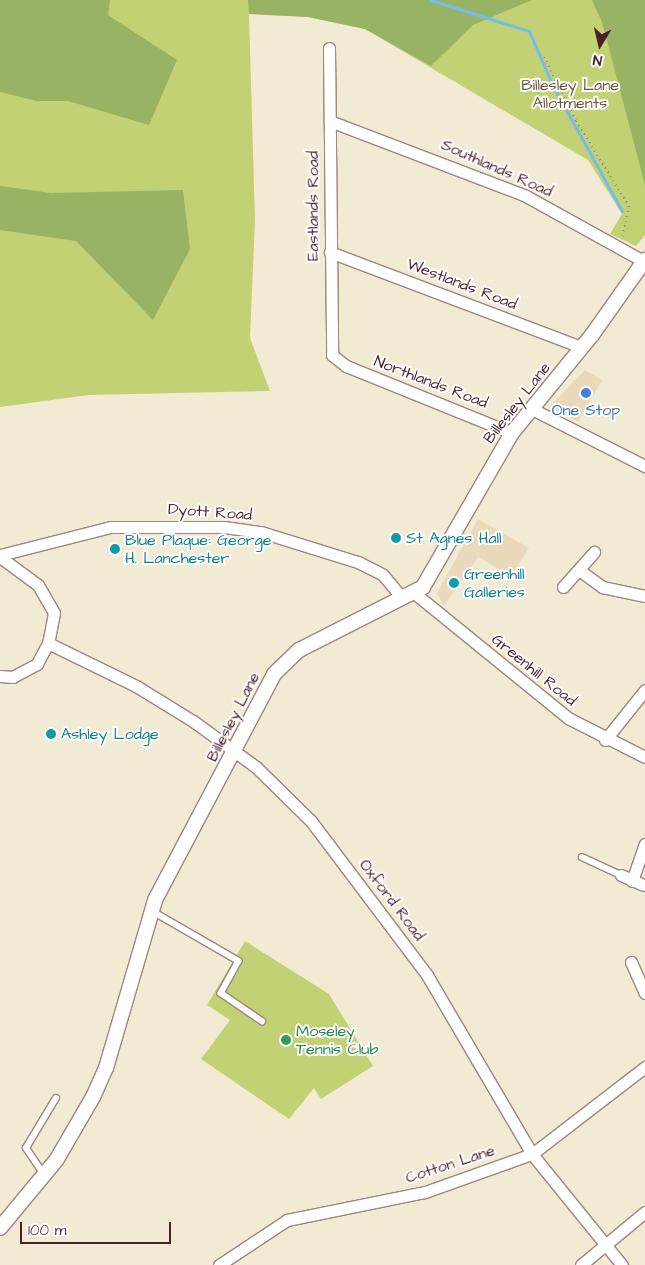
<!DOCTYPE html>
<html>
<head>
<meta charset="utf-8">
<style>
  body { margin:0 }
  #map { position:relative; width:645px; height:1265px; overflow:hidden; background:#f2ebd4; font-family:"Architects Daughter",sans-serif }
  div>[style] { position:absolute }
  .built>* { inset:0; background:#ead8ba }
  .green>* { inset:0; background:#c2d173 }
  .forest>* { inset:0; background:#99b365 }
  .stream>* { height:3px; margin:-1.5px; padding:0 1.5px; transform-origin:1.5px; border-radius:1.5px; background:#73bceb }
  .path>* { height:2px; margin-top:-1px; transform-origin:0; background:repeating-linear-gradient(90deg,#9e8580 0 1px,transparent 0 5px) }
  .roads { filter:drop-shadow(1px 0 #9e8580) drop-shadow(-1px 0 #9e8580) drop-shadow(0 1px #9e8580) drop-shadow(0 -1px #9e8580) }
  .service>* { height:5.5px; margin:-2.75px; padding:0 2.75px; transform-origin:2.75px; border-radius:2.75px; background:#fff }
  .minor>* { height:11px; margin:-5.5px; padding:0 5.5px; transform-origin:5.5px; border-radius:5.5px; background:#fff }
  .tertiary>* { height:14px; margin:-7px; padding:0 7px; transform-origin:7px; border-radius:7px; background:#fff }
  .dots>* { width:14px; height:14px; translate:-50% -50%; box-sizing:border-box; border:2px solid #fff; border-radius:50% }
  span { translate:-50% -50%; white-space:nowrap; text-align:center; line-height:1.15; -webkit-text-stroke:4px #fff; paint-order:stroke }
  .park-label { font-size:16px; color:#6e5441 }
  .street-label { font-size:16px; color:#4a1f2b }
  .shop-label { font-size:16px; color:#366cbe }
  .culture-label { font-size:16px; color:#0d838f }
  .left { translate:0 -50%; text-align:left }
  .leisure-label { font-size:16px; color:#27864d }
  .north { position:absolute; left:575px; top:20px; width:50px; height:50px; -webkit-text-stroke:4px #fff; paint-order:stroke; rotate:189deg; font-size:14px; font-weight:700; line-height:20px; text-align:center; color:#4a1f2b }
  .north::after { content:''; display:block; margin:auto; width:18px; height:22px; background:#4a1f2b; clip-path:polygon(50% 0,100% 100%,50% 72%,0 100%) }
  .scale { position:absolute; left:20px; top:1222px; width:151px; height:22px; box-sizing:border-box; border:2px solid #4a1f2b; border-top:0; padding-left:6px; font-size:15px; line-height:18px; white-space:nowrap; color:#4a1f2b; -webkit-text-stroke:4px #fff; paint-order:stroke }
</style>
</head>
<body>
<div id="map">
  <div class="built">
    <div style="clip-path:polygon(585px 370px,602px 380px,578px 422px,549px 407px)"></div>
    <div style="clip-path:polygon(478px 519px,529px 548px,511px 576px,478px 557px,444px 606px,437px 593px)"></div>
  </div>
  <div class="green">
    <div style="clip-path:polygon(0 0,645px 0,645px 235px,636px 246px,610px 234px,622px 214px,588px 160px,365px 29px,308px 17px,249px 14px,255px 220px,250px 338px,270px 391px,89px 395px,0 407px)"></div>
    <div style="clip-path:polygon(245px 941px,329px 994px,373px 1066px,321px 1099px,314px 1088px,289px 1119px,201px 1059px,230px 1020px,207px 1005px)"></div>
  </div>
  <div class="forest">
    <div style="clip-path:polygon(0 0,110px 0,108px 15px,177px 60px,149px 125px,68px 101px,37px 101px,0 92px)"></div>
    <div style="clip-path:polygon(248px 0,532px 0,473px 25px,431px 66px,365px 29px,308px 17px,249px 14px)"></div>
    <div style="clip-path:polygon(592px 0,645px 0,645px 185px,602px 22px)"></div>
    <div style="clip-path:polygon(0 186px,51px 193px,183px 190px,190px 249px,153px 320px,76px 241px,0 230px)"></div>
  </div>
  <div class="stream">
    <div style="left:431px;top:0;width:103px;rotate:17.6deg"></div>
    <div style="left:529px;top:31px;width:60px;rotate:66.4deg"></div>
    <div style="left:553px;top:86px;width:143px;rotate:61.1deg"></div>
  </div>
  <div class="path">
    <div style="left:544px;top:57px;width:72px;rotate:63.4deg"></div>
    <div style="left:576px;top:121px;width:100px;rotate:58.1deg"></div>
    <div style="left:629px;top:206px;width:34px;rotate:102deg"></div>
  </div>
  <div class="roads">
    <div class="service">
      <div style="left:582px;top:857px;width:43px;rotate:24.8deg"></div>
      <div style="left:152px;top:911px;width:100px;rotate:29.9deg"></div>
      <div style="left:239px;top:961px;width:37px;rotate:119deg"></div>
      <div style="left:221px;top:993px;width:50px;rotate:34.3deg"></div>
      <div style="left:44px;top:1175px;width:32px;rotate:-124deg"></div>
      <div style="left:26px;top:1148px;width:58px;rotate:-59deg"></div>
    </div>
    <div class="minor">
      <div style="left:329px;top:48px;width:307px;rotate:89.4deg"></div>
      <div style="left:332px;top:355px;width:18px;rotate:38deg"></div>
      <div style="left:346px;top:366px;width:179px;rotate:22deg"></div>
      <div style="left:330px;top:121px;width:210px;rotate:20.9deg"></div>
      <div style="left:526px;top:196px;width:136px;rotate:29deg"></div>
      <div style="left:330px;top:252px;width:269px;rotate:20.7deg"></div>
      <div style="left:532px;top:409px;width:127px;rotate:26.8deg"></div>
      <div style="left:0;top:555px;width:114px;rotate:-14.2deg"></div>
      <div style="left:111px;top:527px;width:113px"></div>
      <div style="left:224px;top:527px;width:37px;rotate:8deg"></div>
      <div style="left:261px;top:532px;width:102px;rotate:17.2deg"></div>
      <div style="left:358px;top:562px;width:28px;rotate:27deg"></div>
      <div style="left:383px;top:575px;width:30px;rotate:50deg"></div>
      <div style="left:0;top:557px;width:47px;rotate:36.4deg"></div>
      <div style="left:38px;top:585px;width:32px;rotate:60deg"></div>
      <div style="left:54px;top:613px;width:31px;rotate:101deg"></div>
      <div style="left:48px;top:643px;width:24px;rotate:118deg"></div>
      <div style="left:37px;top:664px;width:27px;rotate:152deg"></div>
      <div style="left:13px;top:677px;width:13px;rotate:-176deg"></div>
      <div style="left:579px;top:570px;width:29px;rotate:36deg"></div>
      <div style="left:602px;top:587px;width:44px;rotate:11.8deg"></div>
      <div style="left:563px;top:587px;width:47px;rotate:-48.5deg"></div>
      <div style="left:413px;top:592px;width:200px;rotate:39.1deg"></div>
      <div style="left:568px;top:718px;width:86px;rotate:26.9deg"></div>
      <div style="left:48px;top:643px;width:98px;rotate:26deg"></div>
      <div style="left:136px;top:686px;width:67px;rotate:31.6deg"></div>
      <div style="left:193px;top:721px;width:78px;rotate:36.1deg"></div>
      <div style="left:256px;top:767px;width:77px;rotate:44.5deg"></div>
      <div style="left:311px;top:821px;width:193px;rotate:53deg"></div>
      <div style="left:427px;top:975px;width:208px;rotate:59.6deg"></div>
      <div style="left:532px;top:1154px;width:143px;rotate:51deg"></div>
      <div style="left:605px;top:740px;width:64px;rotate:-51.3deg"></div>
      <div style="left:621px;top:875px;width:24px;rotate:24deg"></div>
      <div style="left:632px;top:881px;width:39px;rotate:-71deg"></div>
      <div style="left:631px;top:962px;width:34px;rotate:66deg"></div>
      <div style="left:219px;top:1265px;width:82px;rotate:-33.5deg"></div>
      <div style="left:287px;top:1220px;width:141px;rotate:-11.5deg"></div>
      <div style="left:425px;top:1192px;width:114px;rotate:-19.6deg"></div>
      <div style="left:532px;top:1154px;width:143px;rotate:-37.6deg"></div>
      <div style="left:581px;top:1265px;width:83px;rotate:-39.6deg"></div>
    </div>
    <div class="tertiary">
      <div style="left:0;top:1228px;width:89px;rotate:-50.4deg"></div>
      <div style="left:57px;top:1159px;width:72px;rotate:-59.9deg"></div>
      <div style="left:93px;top:1097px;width:32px;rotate:-66deg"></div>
      <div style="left:106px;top:1068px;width:175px;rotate:-73.7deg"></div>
      <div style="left:155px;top:900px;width:255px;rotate:-62.2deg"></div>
      <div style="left:274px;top:674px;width:35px;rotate:-44deg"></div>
      <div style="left:299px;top:650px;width:139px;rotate:-26.9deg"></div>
      <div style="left:423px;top:587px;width:178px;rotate:-60deg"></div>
      <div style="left:512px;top:433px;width:127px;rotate:-50.8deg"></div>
      <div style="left:592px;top:335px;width:92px;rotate:-54.8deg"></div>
    </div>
  </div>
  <div class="dots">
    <div style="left:586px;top:393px;background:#3f7fe0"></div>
    <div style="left:396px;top:538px;background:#0f9aa8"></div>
    <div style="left:115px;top:549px;background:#0f9aa8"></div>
    <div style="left:454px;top:583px;background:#0f9aa8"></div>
    <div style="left:51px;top:734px;background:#0f9aa8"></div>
    <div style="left:286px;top:1040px;background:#2e9e5b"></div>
  </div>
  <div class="park-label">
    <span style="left:570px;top:94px">Billesley Lane<br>Allotments</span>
  </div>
  <div class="street-label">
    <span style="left:497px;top:168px;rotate:24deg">Southlands Road</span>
    <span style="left:313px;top:206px;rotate:-90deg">Eastlands Road</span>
    <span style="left:462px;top:284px;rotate:21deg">Westlands Road</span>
    <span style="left:431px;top:382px;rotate:21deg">Northlands Road</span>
    <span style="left:517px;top:403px;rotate:-52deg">Billesley Lane</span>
    <span style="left:210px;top:512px;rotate:4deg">Dyott Road</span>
    <span style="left:534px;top:670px;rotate:39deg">Greenhill Road</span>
    <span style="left:233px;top:717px;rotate:-63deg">Billesley Lane</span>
    <span style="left:392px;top:900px;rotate:53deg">Oxford Road</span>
    <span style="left:450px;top:1164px;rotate:-18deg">Cotton Lane</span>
  </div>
  <div class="shop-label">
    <span style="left:586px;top:410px">One Stop</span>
  </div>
  <div class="culture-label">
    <span class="left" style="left:406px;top:538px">St Agnes Hall</span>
    <span class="left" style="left:125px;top:549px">Blue Plaque: George<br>H. Lanchester</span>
    <span class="left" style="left:464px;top:583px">Greenhill<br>Galleries</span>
    <span class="left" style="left:61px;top:734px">Ashley Lodge</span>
  </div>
  <div class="leisure-label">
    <span class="left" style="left:296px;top:1040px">Moseley<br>Tennis Club</span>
  </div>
  <div class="north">N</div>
  <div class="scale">100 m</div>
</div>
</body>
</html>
